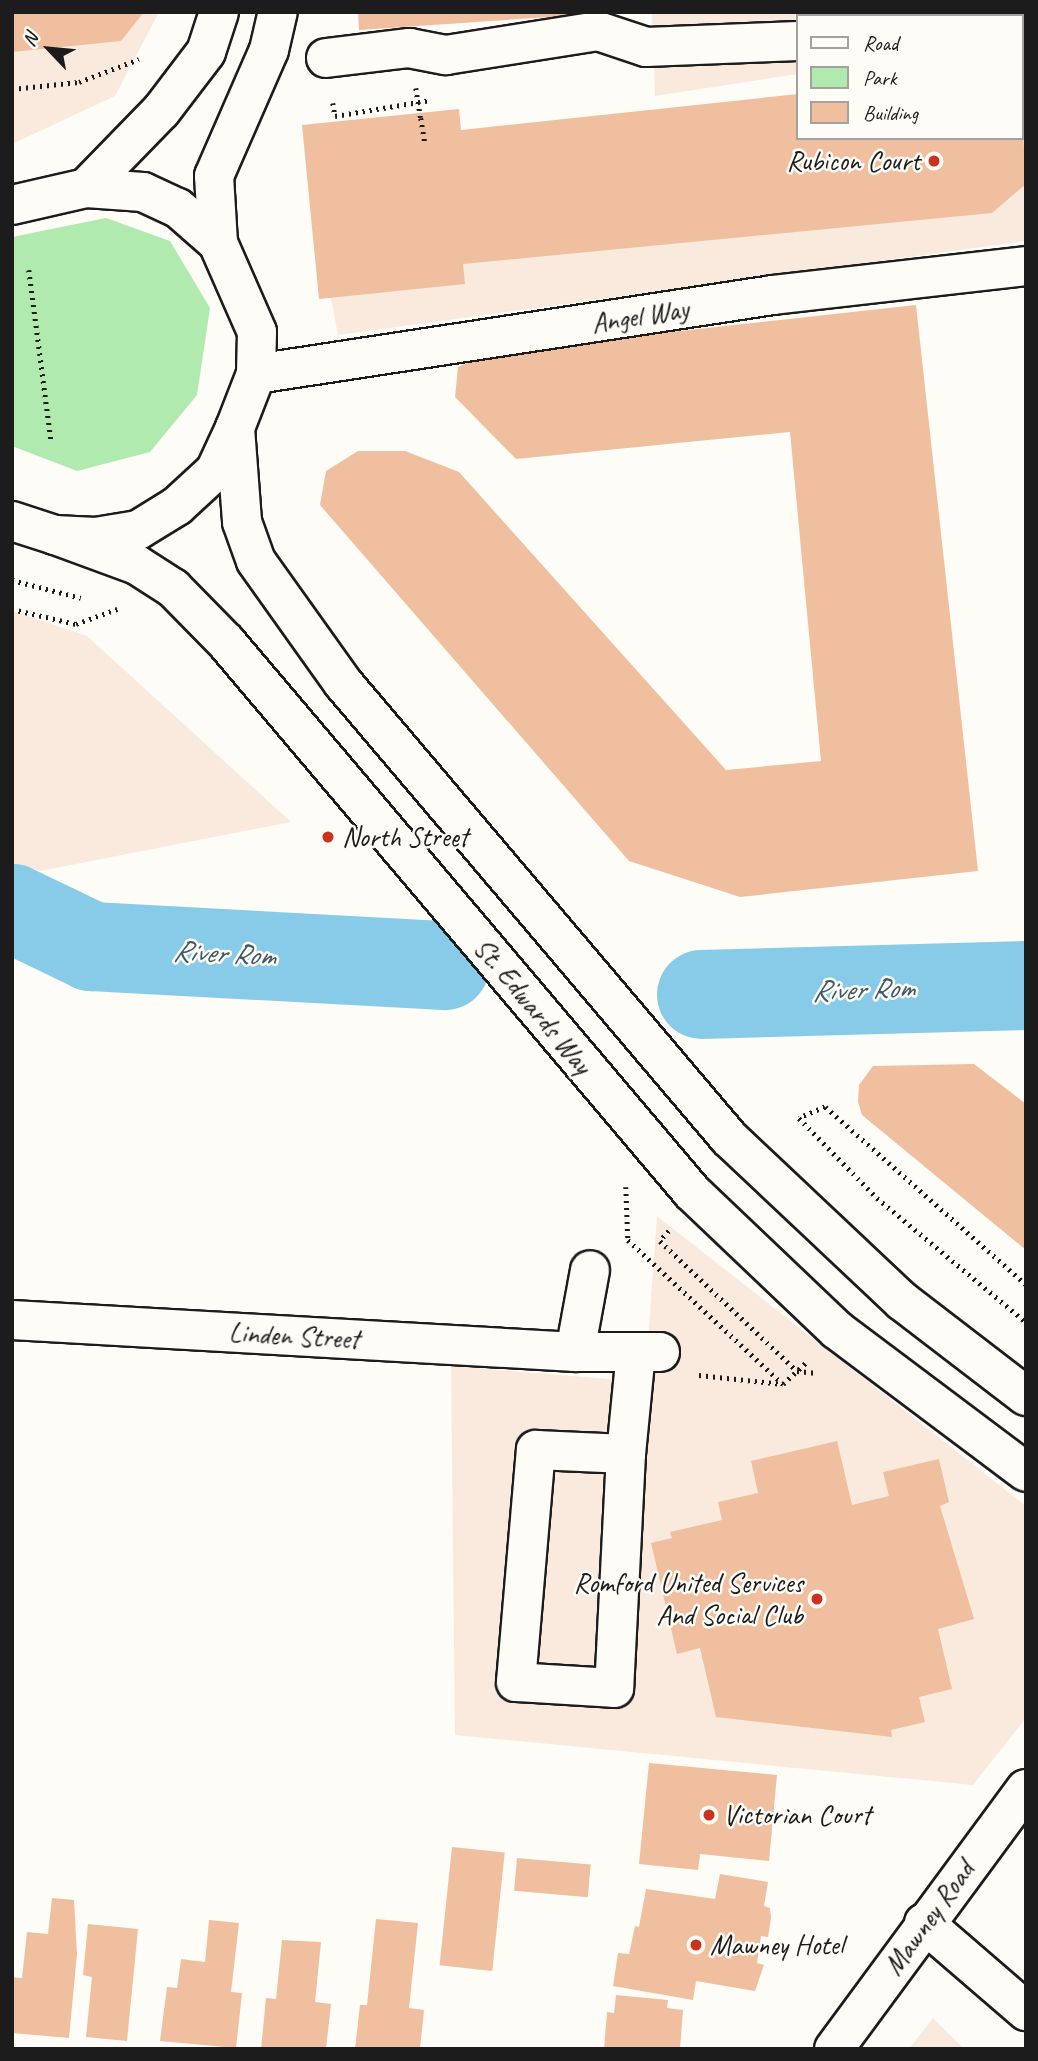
<!DOCTYPE html>
<html>
<head>
<meta charset="utf-8">
<style>
  body { margin:0 }
  #map { position:relative; width:1038px; height:2061px; overflow:hidden; background:#fdfcf7; font-family:Caveat,sans-serif }
  div>[style] { position:absolute }
  .built>* { inset:0; background:#f9eadd }
  .green>* { inset:0; background:#b0eaae }
  .river>* { height:89px; margin:-44.5px; padding:0 44.5px; transform-origin:44.5px; border-radius:44.5px; background:#87cbe8 }
  .building>* { inset:0; background:#efbf9f; transform-origin:0 0 }
  .path>* { height:4.5px; margin-top:-2.25px; transform-origin:0; background:repeating-linear-gradient(90deg,#1c1c1c 0 2px,transparent 0 7px) }
  .roads { filter:drop-shadow(2px 0 #1c1c1c) drop-shadow(-2px 0 #1c1c1c) drop-shadow(0 2px #1c1c1c) drop-shadow(0 -2px #1c1c1c) }
  .minor>* { height:38px; margin:-19px; padding:0 19px; transform-origin:19px; border-radius:19px; background:#fdfcf7 }
  .major>* { height:38px; margin:-19px; padding:0 19px; transform-origin:19px; border-radius:19px; background:#fdfcf7 }
  .path-bridge>* { height:4.5px; margin-top:-2.25px; transform-origin:0; background:repeating-linear-gradient(90deg,#1c1c1c 0 2px,transparent 0 7px) }
  .dots>* { width:19px; height:19px; translate:-50% -50%; box-sizing:border-box; border:4px solid #fdfcf7; border-radius:50% }
  span { translate:-50% -50%; white-space:nowrap; text-align:center; line-height:1.15; -webkit-text-stroke:5px #fdfcf7; paint-order:stroke }
  .poi-label { font-size:28px; color:#1c1c1c }
  .right { translate:-100% -50%; text-align:right }
  .left { translate:0 -50%; text-align:left }
  .street-label { font-size:28px; color:#1c1c1c }
  .water-label { font-size:30px; color:#415963; font-style:italic }
  .frame { position:absolute; inset:0; border:14px solid #1c1c1c; pointer-events:none }
  .legend { position:absolute; left:796px; top:14px; width:228px; height:126px; box-sizing:border-box; background:#fdfcf7; border:2px solid #a3a29f; margin:0; padding:9px 12px; list-style:none; font-size:21px; color:#1c1c1c }
  .legend li { display:flex; align-items:center; gap:14px; height:35px }
  .legend b { width:35px; border:2px solid #a3a29f }
  .north { position:absolute; left:14px; top:14px; width:70px; height:70px; -webkit-text-stroke:5px #fdfcf7; paint-order:stroke; rotate:296deg; font-size:19px; font-weight:700; line-height:28px; text-align:center; color:#1c1c1c }
  .north::after { content:''; display:block; margin:auto; width:24px; height:32px; background:#1c1c1c; clip-path:polygon(50% 0,100% 100%,50% 72%,0 100%) }
</style>
</head>
<body>
<div id="map">
  <div class="built">
    <div style="clip-path:polygon(12px 12px,159px 12px,115px 96px,12px 144px)"></div>
    <div style="clip-path:polygon(652px 12px,1026px 12px,1026px 40px,1022px 16px,798px 16px,798px 74px,655px 96px)"></div>
    <div style="clip-path:polygon(1022px 106px,1026px 241px,338px 335px,309px 184px,798px 131px,798px 138px,1022px 138px)"></div>
    <div style="clip-path:polygon(12px 611px,87px 636px,291px 822px,40px 871px,12px 863px)"></div>
    <div style="clip-path:polygon(657px 1216px,1026px 1506px,1026px 1718px,973px 1785px,455px 1735px,451px 1366px,645px 1382px)"></div>
    <div style="clip-path:polygon(933px 2018px,964px 2049px,909px 2049px)"></div>
  </div>
  <div class="green">
    <div style="clip-path:polygon(106px 218px,170px 241px,210px 308px,197px 395px,150px 452px,77px 471px,12px 446px,12px 237px)"></div>
  </div>
  <div class="river">
    <div style="left:12px;top:908px;width:88px;rotate:25.7deg"></div>
    <div style="left:91px;top:946px;width:354px;rotate:3.1deg"></div>
    <div style="left:701px;top:994px;width:325px;rotate:-1.6deg"></div>
  </div>
  <div class="building">
    <div style="clip-path:polygon(12px 12px,144px 12px,121px 41px,12px 52px)"></div>
    <div style="clip-path:polygon(358px 12px,593px 12px,593px 14px,359px 30px)"></div>
    <div style="clip-path:polygon(798px 94px,798px 138px,1022px 138px,1022px 112px,1026px 184px,992px 213px,463px 264px,465px 284px,319px 299px,302px 125px,459px 109px,461px 130px)"></div>
    <div style="clip-path:polygon(916px 305px,978px 871px,740px 897px,629px 861px,320px 505px,326px 471px,358px 451px,405px 451px,459px 472px,726px 770px,821px 761px,790px 432px,516px 459px,455px 397px,458px 367px,491px 352px)"></div>
    <div style="clip-path:polygon(974px 1064px,1026px 1104px,1026px 1250px,862px 1115px,858px 1102px,859px 1085px,873px 1066px)"></div>
    <div style="clip-path:polygon(837px 1441px,852px 1505px,889px 1496px,883px 1472px,939px 1459px,949px 1502px,940px 1506px,974px 1619px,938px 1629px,952px 1689px,919px 1697px,925px 1722px,891px 1730px,892px 1737px,716px 1717px,700px 1648px,677px 1654px,651px 1543px,672px 1538px,670px 1532px,722px 1520px,718px 1502px,758px 1493px,751px 1461px)"></div>
    <div style="clip-path:polygon(649px 1763px,777px 1775px,769px 1861px,700px 1854px,698px 1870px,639px 1864px)"></div>
    <div style="left:452px;top:1847px;width:53px;height:119px;rotate:6deg"></div>
    <div style="left:517px;top:1858px;width:74px;height:33px;rotate:5deg"></div>
    <div style="clip-path:polygon(720px 1874px,768px 1882px,764px 1906px,770px 1908px,771px 1918px,768px 1937px,761px 1936px,757px 1963px,764px 1965px,755px 1991px,696px 1981px,693px 2000px,613px 1986px,618px 1953px,629px 1954px,635px 1926px,639px 1927px,646px 1889px,715px 1899px)"></div>
    <div style="clip-path:polygon(52px 1898px,74px 1900px,77px 1954px,69px 2038px,12px 2033px,12px 1977px,22px 1978px,27px 1932px,48px 1934px)"></div>
    <div style="clip-path:polygon(376px 1919px,418px 1923px,409px 2008px,424px 2010px,420px 2049px,355px 2049px,360px 2005px,367px 2005px)"></div>
    <div style="clip-path:polygon(209px 1920px,239px 1923px,231px 1992px,242px 1993px,236px 2048px,160px 2041px,167px 1987px,177px 1988px,181px 1959px,205px 1962px)"></div>
    <div style="clip-path:polygon(88px 1924px,138px 1929px,127px 2041px,86px 2037px,92px 1977px,83px 1975px)"></div>
    <div style="clip-path:polygon(282px 1940px,321px 1942px,315px 2002px,331px 2004px,326px 2049px,261px 2049px,266px 1998px,276px 1999px)"></div>
    <div style="clip-path:polygon(616px 1995px,668px 2000px,667px 2008px,683px 2010px,680px 2049px,604px 2049px,607px 2012px,614px 2013px)"></div>
  </div>
  <div class="path">
    <div style="left:12px;top:89px;width:67px;rotate:-6deg"></div>
    <div style="left:79px;top:82px;width:64px;rotate:-21deg"></div>
    <div style="left:333px;top:103px;width:13px;rotate:81deg"></div>
    <div style="left:335px;top:116px;width:97px;rotate:-9.5deg"></div>
    <div style="left:421px;top:118px;width:25px;rotate:81deg"></div>
    <div style="left:29px;top:270px;width:171px;rotate:82.6deg"></div>
    <div style="left:12px;top:580px;width:71px;rotate:14.6deg"></div>
    <div style="left:12px;top:609px;width:66px;rotate:13.2deg"></div>
    <div style="left:76px;top:624px;width:44px;rotate:-20.1deg"></div>
    <div style="left:626px;top:1187px;width:53px;rotate:87.8deg"></div>
    <div style="left:628px;top:1240px;width:212px;rotate:42.9deg"></div>
    <div style="left:669px;top:1231px;width:13px;rotate:132deg"></div>
    <div style="left:660px;top:1241px;width:189px;rotate:43.5deg"></div>
    <div style="left:797px;top:1371px;width:20px;rotate:6deg"></div>
    <div style="left:1026px;top:1285px;width:268px;rotate:-138.5deg"></div>
    <div style="left:825px;top:1107px;width:28px;rotate:157deg"></div>
    <div style="left:799px;top:1118px;width:112px;rotate:45.7deg"></div>
    <div style="left:877px;top:1198px;width:194px;rotate:39.8deg"></div>
    <div style="left:699px;top:1375px;width:84px;rotate:6.1deg"></div>
    <div style="left:783px;top:1384px;width:33px;rotate:-43deg"></div>
  </div>
  <div class="roads">
    <div class="minor">
      <div style="left:1022px;top:32px;width:4px"></div>
      <div style="left:326px;top:58px;width:84px;rotate:-6.9deg"></div>
      <div style="left:409px;top:48px;width:38px;rotate:11deg"></div>
      <div style="left:446px;top:55px;width:154px;rotate:-9deg"></div>
      <div style="left:598px;top:31px;width:51px;rotate:18.4deg"></div>
      <div style="left:646px;top:47px;width:152px;rotate:-2.3deg"></div>
      <div style="left:256px;top:374px;width:523px;rotate:-8.69deg"></div>
      <div style="left:773px;top:295px;width:255px;rotate:-6.5deg"></div>
      <div style="left:12px;top:1320px;width:564px;rotate:3.25deg"></div>
      <div style="left:575px;top:1352px;width:85px"></div>
      <div style="left:575px;top:1352px;width:83px;rotate:-79.6deg"></div>
      <div style="left:626px;top:1454px;width:234px;rotate:92.9deg"></div>
      <div style="left:614px;top:1688px;width:98px;rotate:-176.5deg"></div>
      <div style="left:516px;top:1682px;width:233px;rotate:-85.1deg"></div>
      <div style="left:536px;top:1450px;width:90px;rotate:2.5deg"></div>
      <div style="left:626px;top:1454px;width:102px;rotate:-84.4deg"></div>
      <div style="left:924px;top:1923px;width:135px;rotate:40.8deg"></div>
      <div style="left:834px;top:2049px;width:323px;rotate:-53.6deg"></div>
    </div>
    <div class="major">
      <div style="left:86px;top:188px;width:107px;rotate:-45.8deg"></div>
      <div style="left:161px;top:111px;width:74px;rotate:-52.7deg"></div>
      <div style="left:206px;top:52px;width:42px;rotate:-72deg"></div>
      <div style="left:12px;top:205px;width:76px;rotate:-12.9deg"></div>
      <div style="left:86px;top:188px;width:57px;rotate:4deg"></div>
      <div style="left:143px;top:192px;width:38px;rotate:25deg"></div>
      <div style="left:178px;top:208px;width:53px;rotate:41.2deg"></div>
      <div style="left:218px;top:243px;width:97px;rotate:66.3deg"></div>
      <div style="left:257px;top:332px;width:42px;rotate:91.4deg"></div>
      <div style="left:256px;top:374px;width:58px;rotate:111.3deg"></div>
      <div style="left:235px;top:428px;width:47px;rotate:114.9deg"></div>
      <div style="left:215px;top:471px;width:52px;rotate:137.4deg"></div>
      <div style="left:177px;top:506px;width:46px;rotate:148.4deg"></div>
      <div style="left:138px;top:530px;width:43px;rotate:170.5deg"></div>
      <div style="left:96px;top:537px;width:41px;rotate:-177.2deg"></div>
      <div style="left:55px;top:535px;width:45px;rotate:-162deg"></div>
      <div style="left:218px;top:243px;width:67px;rotate:-93.4deg"></div>
      <div style="left:214px;top:176px;width:137px;rotate:-66.4deg"></div>
      <div style="left:269px;top:50px;width:39px;rotate:-77deg"></div>
      <div style="left:235px;top:428px;width:94px;rotate:85.7deg"></div>
      <div style="left:242px;top:522px;width:41px;rotate:70.3deg"></div>
      <div style="left:256px;top:561px;width:150px;rotate:54.5deg"></div>
      <div style="left:343px;top:683px;width:597px;rotate:49.69deg"></div>
      <div style="left:729px;top:1138px;width:238px;rotate:43.3deg"></div>
      <div style="left:902px;top:1301px;width:156px;rotate:37.5deg"></div>
      <div style="left:55px;top:535px;width:87px;rotate:20.1deg"></div>
      <div style="left:137px;top:565px;width:43px;rotate:32.6deg"></div>
      <div style="left:173px;top:588px;width:76px;rotate:45.5deg"></div>
      <div style="left:226px;top:642px;width:721px;rotate:49.73deg"></div>
      <div style="left:692px;top:1192px;width:200px;rotate:43.6deg"></div>
      <div style="left:837px;top:1330px;width:236px;rotate:36.9deg"></div>
    </div>
  </div>
  <div class="path-bridge">
    <div style="left:416px;top:88px;width:30px;rotate:81deg"></div>
  </div>
  <div class="dots">
    <div style="left:934px;top:161px;background:#c8321e"></div>
    <div style="left:328px;top:837px;background:#c8321e"></div>
    <div style="left:817px;top:1599px;background:#c8321e"></div>
    <div style="left:709px;top:1815px;background:#c8321e"></div>
    <div style="left:696px;top:1945px;background:#c8321e"></div>
  </div>
  <div class="poi-label">
    <span class="right" style="left:920px;top:161px">Rubicon Court</span>
    <span class="left" style="left:342px;top:837px">North Street</span>
    <span class="right" style="left:803px;top:1599px">Romford United Services<br>And Social Club</span>
    <span class="left" style="left:723px;top:1815px">Victorian Court</span>
    <span class="left" style="left:710px;top:1945px">Mawney Hotel</span>
  </div>
  <div class="street-label">
    <span style="left:640px;top:316px;rotate:-9deg">Angel Way</span>
    <span style="left:533px;top:1006px;rotate:50deg">St. Edwards Way</span>
    <span style="left:294px;top:1336px;rotate:3deg">Linden Street</span>
    <span style="left:929px;top:1918px;rotate:-54deg">Mawney Road</span>
  </div>
  <div class="water-label">
    <span style="left:224px;top:953px;rotate:3deg">River Rom</span>
    <span style="left:863px;top:989px;rotate:-2deg">River Rom</span>
  </div>
  <div class="frame"></div>
  <ul class="legend">
  <li><b style="height:9px;background:#fdfcf7"></b>Road</li>
  <li><b style="height:19px;background:#b0eaae"></b>Park</li>
  <li><b style="height:19px;background:#efbf9f"></b>Building</li>
  </ul>
  <div class="north">N</div>
</div>
</body>
</html>
